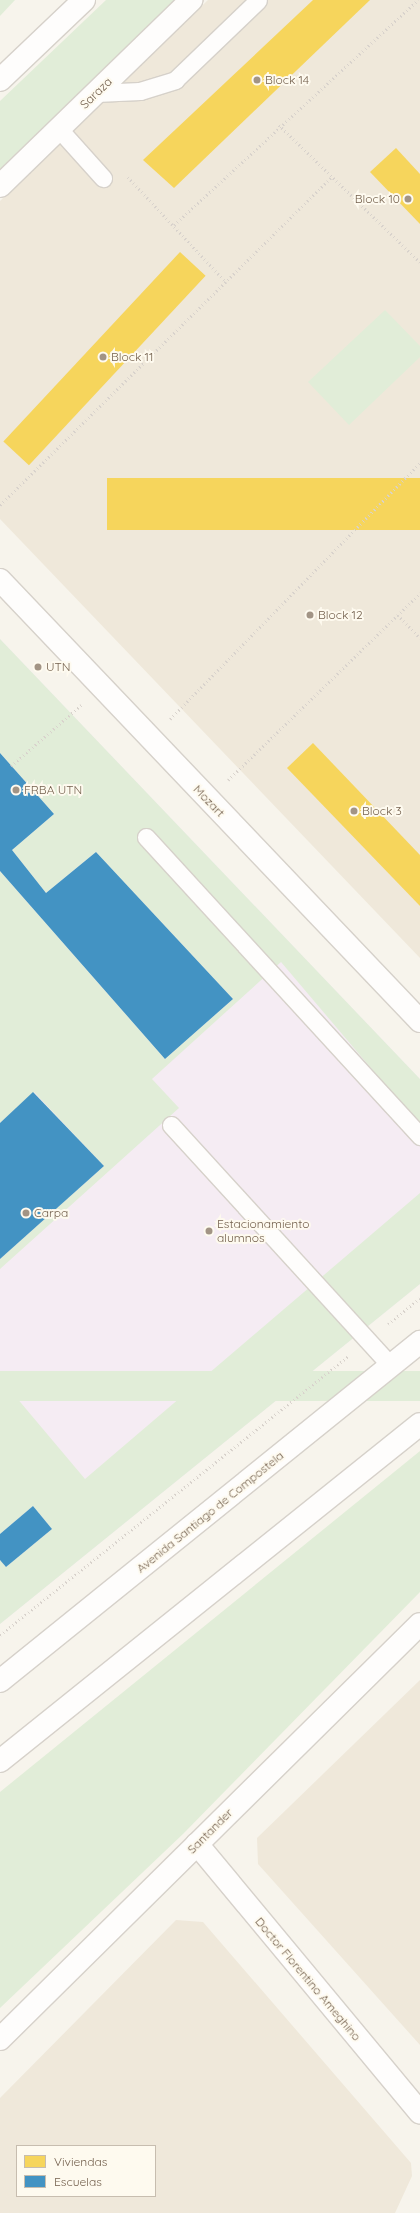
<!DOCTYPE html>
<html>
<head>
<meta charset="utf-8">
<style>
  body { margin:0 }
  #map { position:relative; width:420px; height:2213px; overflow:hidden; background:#f7f4ec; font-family:Quicksand,sans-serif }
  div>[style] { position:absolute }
  .residential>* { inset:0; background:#efe8da }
  .education>* { inset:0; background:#f5ecf3 }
  .green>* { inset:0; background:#e1edd8; transform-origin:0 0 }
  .homes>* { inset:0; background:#f6d55c; transform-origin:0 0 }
  .schools>* { inset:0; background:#4393c3 }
  .path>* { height:2.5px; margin-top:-1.25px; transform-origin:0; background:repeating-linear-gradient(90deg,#d8d2cc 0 1px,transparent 0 4px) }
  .roads { filter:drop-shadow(1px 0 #d6d1ca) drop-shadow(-1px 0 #d6d1ca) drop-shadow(0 1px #d6d1ca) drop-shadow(0 -1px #d6d1ca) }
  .service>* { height:17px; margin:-8.5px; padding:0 8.5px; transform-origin:8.5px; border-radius:8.5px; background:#fefdfc }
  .minor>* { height:22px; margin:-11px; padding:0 11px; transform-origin:11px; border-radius:11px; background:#fefdfc }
  .tertiary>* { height:22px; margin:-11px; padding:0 11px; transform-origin:11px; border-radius:11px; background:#fefdfc }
  .dots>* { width:11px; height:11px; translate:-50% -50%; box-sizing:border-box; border:2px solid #fefaef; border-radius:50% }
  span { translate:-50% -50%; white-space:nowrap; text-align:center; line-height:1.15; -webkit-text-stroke:4px #fefaef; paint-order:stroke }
  .poi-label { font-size:12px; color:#74614e }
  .left { translate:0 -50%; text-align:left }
  .right { translate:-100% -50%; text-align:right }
  .street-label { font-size:12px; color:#74614e }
  .legend { position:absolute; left:16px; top:2145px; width:140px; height:52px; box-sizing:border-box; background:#fefaef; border:1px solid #c7bdaf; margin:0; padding:5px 7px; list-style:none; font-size:12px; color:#74614e }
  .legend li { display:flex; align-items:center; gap:8px; height:20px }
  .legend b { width:20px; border:1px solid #c7bdaf }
</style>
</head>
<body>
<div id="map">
  <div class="residential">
    <div style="clip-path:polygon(208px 0,420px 0,420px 958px,0 519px,0 201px)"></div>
    <div style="clip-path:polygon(420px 1680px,420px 2045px,258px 1864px,257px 1838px)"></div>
    <div style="clip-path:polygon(evenodd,176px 1920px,203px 1922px,411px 2163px,412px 2176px,395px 2213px,0 2213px,0 2098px,176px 1920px,17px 2146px,155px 2146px,155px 2196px,17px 2196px,17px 2146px)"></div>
  </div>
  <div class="education">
    <div style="clip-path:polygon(0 639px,420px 1079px,420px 1284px,0 1624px)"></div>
  </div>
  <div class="green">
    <div style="clip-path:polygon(0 0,15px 0,0 16px)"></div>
    <div style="clip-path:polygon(106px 0,175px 0,0 169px,0 101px)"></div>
    <div style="clip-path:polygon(385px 310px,420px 346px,420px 357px,349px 425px,308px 382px)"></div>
    <div style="clip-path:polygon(0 639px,420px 1079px,420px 1126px,281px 962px,152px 1079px,179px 1108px,0 1269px,0 1259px,104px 1166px,34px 1092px,0 1123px,0 871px,165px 1059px,233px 999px,96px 852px,46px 893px,12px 850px,54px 814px,0 753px)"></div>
    <div style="clip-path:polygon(420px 1193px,420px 1284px,0 1624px,0 1560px,6px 1567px,52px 1529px,33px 1506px,0 1534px,0 1378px,85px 1479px)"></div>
    <div style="left:420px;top:1371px;width:30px;height:541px;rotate:90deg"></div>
    <div style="clip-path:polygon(420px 1451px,420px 1592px,183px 1834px,0 2008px,0 1792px)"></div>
  </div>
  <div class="homes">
    <div style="clip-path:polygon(313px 0,370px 0,174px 188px,143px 160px)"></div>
    <div style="clip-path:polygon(396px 148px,420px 174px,420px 224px,370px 172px)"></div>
    <div style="left:180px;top:252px;width:35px;height:259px;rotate:43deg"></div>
    <div style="left:420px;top:478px;width:52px;height:313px;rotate:90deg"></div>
    <div style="clip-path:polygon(313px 743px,420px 855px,420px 906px,287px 768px)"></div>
  </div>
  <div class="schools">
    <div style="clip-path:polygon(0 753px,54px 814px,12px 850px,46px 893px,96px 852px,233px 999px,165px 1059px,0 871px)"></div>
    <div style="clip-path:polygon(33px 1092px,104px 1166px,0 1259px,0 1123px)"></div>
    <div style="clip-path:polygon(33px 1506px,52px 1529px,6px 1567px,0 1560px,0 1534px)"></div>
  </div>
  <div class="path">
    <div style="left:279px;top:125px;width:197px;rotate:44.2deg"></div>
    <div style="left:128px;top:177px;width:144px;rotate:47deg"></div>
    <div style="left:174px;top:225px;width:332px;rotate:-42.7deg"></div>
    <div style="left:0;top:505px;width:467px;rotate:-44.7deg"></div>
    <div style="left:398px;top:615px;width:32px;rotate:46deg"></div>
    <div style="left:170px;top:719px;width:358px;rotate:-45.7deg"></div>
    <div style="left:11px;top:766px;width:93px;rotate:-41.1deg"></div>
    <div style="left:228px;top:780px;width:268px;rotate:-44.2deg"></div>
    <div style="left:388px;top:1324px;width:41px;rotate:-39.1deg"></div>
    <div style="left:0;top:1635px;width:446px;rotate:-38.7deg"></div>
  </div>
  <div class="roads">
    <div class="service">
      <div style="left:96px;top:93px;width:44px;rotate:-2.6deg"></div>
      <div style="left:140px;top:91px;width:37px;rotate:-17deg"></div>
      <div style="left:175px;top:80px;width:115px;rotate:-43.9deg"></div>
      <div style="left:59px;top:129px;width:66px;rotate:48.1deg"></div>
      <div style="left:146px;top:837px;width:406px;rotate:47.5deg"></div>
      <div style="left:171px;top:1125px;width:326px;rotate:47.6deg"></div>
    </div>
    <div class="minor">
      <div style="left:197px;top:1844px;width:349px;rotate:50.3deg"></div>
      <div style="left:0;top:2039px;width:590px;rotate:-44.66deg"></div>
    </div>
    <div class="tertiary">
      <div style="left:0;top:80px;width:116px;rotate:-43.6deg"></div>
      <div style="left:0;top:186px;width:267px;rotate:-44.2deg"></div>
      <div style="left:0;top:580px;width:609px;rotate:46.4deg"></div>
      <div style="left:0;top:1681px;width:540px;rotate:-38.91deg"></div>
      <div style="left:0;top:1761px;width:538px;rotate:-38.74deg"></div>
    </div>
  </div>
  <div class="dots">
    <div style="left:257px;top:80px;background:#a29485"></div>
    <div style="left:408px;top:199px;background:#a29485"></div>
    <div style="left:103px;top:357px;background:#a29485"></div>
    <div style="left:310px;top:615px;background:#a29485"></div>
    <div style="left:38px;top:667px;background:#a29485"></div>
    <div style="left:16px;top:790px;background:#a29485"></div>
    <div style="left:354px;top:811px;background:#a29485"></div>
    <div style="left:26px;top:1213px;background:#a29485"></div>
    <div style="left:209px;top:1231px;background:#a29485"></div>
  </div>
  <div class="poi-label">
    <span class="left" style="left:265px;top:80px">Block 14</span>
    <span class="right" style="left:400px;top:199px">Block 10</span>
    <span class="left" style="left:111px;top:357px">Block 11</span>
    <span class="left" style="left:318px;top:615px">Block 12</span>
    <span class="left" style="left:46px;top:667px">UTN</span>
    <span class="left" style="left:24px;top:790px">FRBA UTN</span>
    <span class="left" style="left:362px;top:811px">Block 3</span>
    <span class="left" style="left:34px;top:1213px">Carpa</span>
    <span class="left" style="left:217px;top:1231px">Estacionamiento<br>alumnos</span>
  </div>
  <div class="street-label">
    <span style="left:96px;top:93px;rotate:-44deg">Saraza</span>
    <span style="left:209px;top:801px;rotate:46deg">Mozart</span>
    <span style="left:210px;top:1512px;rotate:-39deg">Avenida Santiago de Compostela</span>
    <span style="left:210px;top:1831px;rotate:-45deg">Santander</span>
    <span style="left:308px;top:1979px;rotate:50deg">Doctor Florentino Ameghino</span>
  </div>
  <ul class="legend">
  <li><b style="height:11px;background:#f6d55c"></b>Viviendas</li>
  <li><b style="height:11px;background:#4393c3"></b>Escuelas</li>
  </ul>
</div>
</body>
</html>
